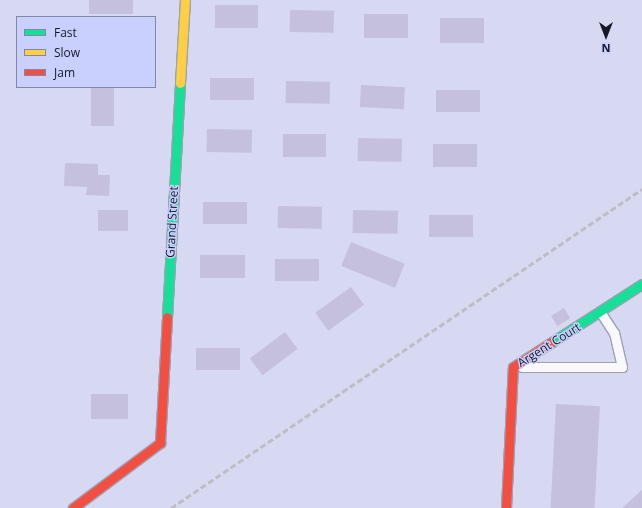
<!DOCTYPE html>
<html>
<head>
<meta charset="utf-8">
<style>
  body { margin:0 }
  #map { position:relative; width:642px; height:508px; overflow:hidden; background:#d6d9f1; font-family:"Open Sans",sans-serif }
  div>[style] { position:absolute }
  .building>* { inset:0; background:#c5c0dc; transform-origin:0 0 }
  .roads { filter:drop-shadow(1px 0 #9da0b2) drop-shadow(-1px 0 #9da0b2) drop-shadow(0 1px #9da0b2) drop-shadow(0 -1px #9da0b2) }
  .lane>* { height:9px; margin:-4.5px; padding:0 4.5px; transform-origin:4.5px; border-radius:4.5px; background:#f9f9fd }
  .fast>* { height:9px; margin:-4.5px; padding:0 4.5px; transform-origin:4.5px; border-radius:4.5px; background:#16e098 }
  .slow>* { height:9px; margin:-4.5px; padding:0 4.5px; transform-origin:4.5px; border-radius:4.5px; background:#ffcf43 }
  .jam>* { height:9px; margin:-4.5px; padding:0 4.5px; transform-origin:4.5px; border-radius:4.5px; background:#f24e42 }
  .rail>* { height:3px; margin-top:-1.5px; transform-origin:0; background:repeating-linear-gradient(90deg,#bdbec4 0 6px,transparent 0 9px) }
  span { translate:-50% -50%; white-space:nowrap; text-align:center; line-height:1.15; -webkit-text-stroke:3px #cad0fd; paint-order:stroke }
  .street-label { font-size:12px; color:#161828 }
  .legend { position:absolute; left:16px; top:16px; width:140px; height:72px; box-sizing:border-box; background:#cad0fd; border:1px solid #8286a8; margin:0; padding:5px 7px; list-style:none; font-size:12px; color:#161828 }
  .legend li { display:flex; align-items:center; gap:8px; height:20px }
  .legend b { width:20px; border:1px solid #8286a8 }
  .north { position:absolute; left:586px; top:16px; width:40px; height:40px; -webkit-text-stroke:3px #cad0fd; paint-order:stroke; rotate:180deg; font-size:11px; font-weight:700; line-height:16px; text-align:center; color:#161828 }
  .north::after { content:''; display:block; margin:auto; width:14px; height:18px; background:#161828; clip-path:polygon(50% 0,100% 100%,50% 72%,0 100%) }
</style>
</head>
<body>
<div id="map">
  <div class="building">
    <div style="left:89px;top:0;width:44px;height:14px"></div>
    <div style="left:215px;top:5px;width:43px;height:23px"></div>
    <div style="left:290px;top:10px;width:44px;height:22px;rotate:1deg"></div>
    <div style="left:364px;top:14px;width:44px;height:24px"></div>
    <div style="left:440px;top:18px;width:44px;height:25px"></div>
    <div style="left:210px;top:78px;width:44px;height:22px"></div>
    <div style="left:286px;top:81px;width:44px;height:22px;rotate:1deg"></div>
    <div style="left:361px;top:85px;width:44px;height:22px;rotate:3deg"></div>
    <div style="left:91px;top:87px;width:23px;height:39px"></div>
    <div style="left:436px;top:90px;width:44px;height:22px"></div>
    <div style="left:207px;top:129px;width:45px;height:23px;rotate:1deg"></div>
    <div style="left:283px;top:134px;width:43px;height:23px"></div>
    <div style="left:358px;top:138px;width:44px;height:23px;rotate:1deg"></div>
    <div style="left:433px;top:144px;width:44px;height:23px"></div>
    <div style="clip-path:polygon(65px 163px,98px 164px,98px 175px,110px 175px,109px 196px,86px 195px,87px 187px,64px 186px)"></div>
    <div style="left:203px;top:202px;width:44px;height:22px"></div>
    <div style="left:278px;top:206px;width:44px;height:22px;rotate:1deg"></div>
    <div style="left:98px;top:210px;width:30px;height:21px"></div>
    <div style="left:353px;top:210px;width:45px;height:23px;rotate:1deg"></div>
    <div style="left:429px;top:215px;width:44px;height:22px"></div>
    <div style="left:351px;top:242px;width:58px;height:26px;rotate:22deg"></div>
    <div style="left:200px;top:255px;width:45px;height:23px"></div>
    <div style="left:275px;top:259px;width:44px;height:22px"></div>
    <div style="left:351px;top:287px;width:22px;height:44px;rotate:54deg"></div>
    <div style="left:564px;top:308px;width:12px;height:15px;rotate:59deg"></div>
    <div style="left:285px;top:332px;width:21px;height:44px;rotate:53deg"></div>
    <div style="left:196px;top:348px;width:44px;height:22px"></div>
    <div style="left:91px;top:394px;width:37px;height:25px"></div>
    <div style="left:556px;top:404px;width:44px;height:104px;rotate:3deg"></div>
    <div style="clip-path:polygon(642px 490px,642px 508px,622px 508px)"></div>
  </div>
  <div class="roads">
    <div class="lane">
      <div style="left:522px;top:367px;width:100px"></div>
      <div style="left:622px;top:367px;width:35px;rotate:-103deg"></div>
      <div style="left:614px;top:333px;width:24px;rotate:-123deg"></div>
    </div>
    <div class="fast">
      <div style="left:167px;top:317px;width:234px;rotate:-86.8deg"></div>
      <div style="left:552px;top:342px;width:107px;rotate:-32.8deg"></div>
    </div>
    <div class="slow">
      <div style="left:180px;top:83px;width:83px;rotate:-86.6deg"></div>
    </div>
    <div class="jam">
      <div style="left:73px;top:508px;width:109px;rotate:-36.8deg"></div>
      <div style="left:160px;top:443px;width:126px;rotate:-86.8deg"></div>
      <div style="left:506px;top:508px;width:141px;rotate:-87.2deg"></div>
      <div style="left:513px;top:367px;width:46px;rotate:-32.7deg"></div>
    </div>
  </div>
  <div class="rail">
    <div style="left:171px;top:508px;width:569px;rotate:-34.11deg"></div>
  </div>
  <div class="street-label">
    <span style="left:172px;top:222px;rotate:-87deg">Grand Street</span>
    <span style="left:549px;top:345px;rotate:-32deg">Argent Court</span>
  </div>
  <ul class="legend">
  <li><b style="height:5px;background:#16e098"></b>Fast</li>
  <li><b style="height:5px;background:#ffcf43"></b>Slow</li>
  <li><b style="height:5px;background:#f24e42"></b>Jam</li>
  </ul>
  <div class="north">N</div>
</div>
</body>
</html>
